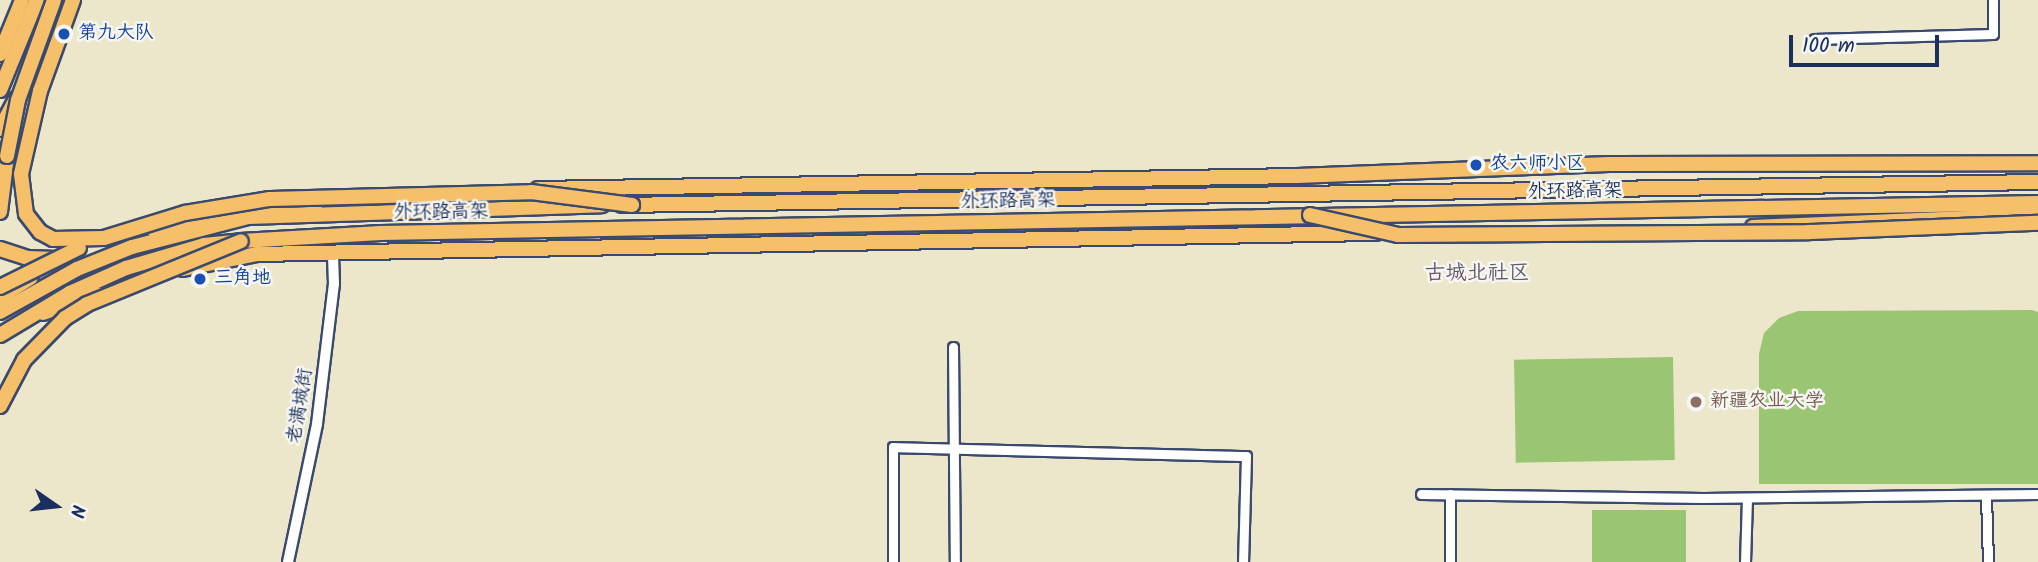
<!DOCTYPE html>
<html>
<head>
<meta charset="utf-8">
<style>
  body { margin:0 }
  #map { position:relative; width:2038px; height:562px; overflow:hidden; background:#ece6cb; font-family:Kalam,"LXGW WenKai TC",sans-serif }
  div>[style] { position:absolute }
  .green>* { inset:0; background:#9ac572; transform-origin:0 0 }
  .roads { filter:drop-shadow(2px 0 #3a4a6e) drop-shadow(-2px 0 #3a4a6e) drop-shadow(0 2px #3a4a6e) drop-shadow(0 -2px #3a4a6e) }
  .minor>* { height:9px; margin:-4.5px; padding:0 4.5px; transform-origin:4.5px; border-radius:4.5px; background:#fff }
  .tertiary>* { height:10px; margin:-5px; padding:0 5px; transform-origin:5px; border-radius:5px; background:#fff }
  .primary>* { height:14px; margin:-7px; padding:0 7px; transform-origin:7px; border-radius:7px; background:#f6c06b }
  .trunk>* { height:14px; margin:-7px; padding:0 7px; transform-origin:7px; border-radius:7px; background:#f6c06b }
  .bridges { filter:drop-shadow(2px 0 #3a4a6e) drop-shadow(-2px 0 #3a4a6e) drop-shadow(0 2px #3a4a6e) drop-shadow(0 -2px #3a4a6e) }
  .trunk-bridge>* { height:14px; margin:-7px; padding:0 7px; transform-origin:7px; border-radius:7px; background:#f6c06b }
  .dots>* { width:19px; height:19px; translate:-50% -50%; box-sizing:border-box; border:4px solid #f6f6f2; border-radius:50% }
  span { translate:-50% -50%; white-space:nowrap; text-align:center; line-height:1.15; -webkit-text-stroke:5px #f6f6f2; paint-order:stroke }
  .transit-label { font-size:19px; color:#164399 }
  .left { translate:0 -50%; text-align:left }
  .street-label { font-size:19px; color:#1b2f5e }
  .education-label { font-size:19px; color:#785e54 }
  .neighbourhood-label { font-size:21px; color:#625969 }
  .north { position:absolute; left:21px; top:471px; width:70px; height:70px; -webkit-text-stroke:5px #f6f6f2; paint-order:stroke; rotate:104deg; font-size:19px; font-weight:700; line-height:28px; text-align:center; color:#1b2f5e }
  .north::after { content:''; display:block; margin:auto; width:24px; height:32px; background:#1b2f5e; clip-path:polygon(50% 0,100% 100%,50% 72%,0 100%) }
  .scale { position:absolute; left:1789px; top:35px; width:150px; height:32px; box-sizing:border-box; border:4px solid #1b2f5e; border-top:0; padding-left:9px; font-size:21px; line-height:24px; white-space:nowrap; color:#1b2f5e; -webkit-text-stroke:5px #f6f6f2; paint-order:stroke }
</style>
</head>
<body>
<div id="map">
  <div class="green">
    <div style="clip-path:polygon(2032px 310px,2038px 312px,2038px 484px,1759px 484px,1759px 354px,1764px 333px,1779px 318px,1798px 311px)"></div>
    <div style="left:1673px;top:357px;width:103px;height:159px;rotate:89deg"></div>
    <div style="left:1592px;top:510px;width:94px;height:52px"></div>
  </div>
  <div class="roads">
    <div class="minor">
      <div style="left:1814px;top:39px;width:179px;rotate:-1.6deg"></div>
      <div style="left:1993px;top:34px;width:34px;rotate:-90deg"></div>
      <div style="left:953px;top:347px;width:215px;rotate:89.5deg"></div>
      <div style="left:1421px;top:494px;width:282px;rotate:0.8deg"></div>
      <div style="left:1703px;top:498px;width:335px;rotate:-0.7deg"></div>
      <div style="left:1986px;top:495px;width:67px;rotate:88.3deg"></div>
      <div style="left:893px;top:562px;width:115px;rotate:-90deg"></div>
      <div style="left:893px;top:447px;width:353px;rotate:1.5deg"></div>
      <div style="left:1246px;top:456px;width:106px;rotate:91.6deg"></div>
      <div style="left:1450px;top:562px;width:68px;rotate:-90deg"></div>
      <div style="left:1745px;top:562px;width:64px;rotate:-88.2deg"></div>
    </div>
    <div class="tertiary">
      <div style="left:288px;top:562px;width:141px;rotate:-78.1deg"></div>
      <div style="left:317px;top:424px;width:141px;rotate:-83.1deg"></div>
      <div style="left:334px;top:284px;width:31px;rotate:-92deg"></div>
    </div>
    <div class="primary">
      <div style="left:0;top:129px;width:34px;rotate:-62deg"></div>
      <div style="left:538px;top:189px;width:759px;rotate:-0.98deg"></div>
      <div style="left:1297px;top:176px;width:312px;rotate:-2.2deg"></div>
      <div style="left:1609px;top:164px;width:429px;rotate:-0.1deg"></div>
      <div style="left:1753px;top:227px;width:285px;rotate:-2.4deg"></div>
      <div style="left:153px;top:229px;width:89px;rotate:-12.3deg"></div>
      <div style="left:240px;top:210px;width:76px;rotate:-4.5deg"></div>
      <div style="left:0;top:249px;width:28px;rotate:18deg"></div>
      <div style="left:27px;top:258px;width:29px;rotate:2deg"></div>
      <div style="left:183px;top:269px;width:76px;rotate:-11.5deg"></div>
      <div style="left:257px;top:254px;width:1119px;rotate:-1.08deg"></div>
      <div style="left:0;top:297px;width:36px;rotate:-32deg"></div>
      <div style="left:43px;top:313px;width:57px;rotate:-19.4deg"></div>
    </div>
    <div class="trunk">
      <div style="left:0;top:54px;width:58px;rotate:-67.8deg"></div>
      <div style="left:0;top:90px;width:97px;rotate:-67.7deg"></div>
      <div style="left:622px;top:205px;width:1416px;rotate:-0.93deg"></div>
      <div style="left:0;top:212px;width:56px;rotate:-82.9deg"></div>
      <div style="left:0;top:312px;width:88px;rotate:-29.2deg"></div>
      <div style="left:77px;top:269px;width:59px;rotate:-21.8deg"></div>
      <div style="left:132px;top:247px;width:120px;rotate:-14.5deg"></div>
      <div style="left:248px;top:217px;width:354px;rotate:-1.9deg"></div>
      <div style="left:0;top:335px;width:82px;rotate:-31deg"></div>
      <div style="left:70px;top:293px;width:61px;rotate:-24.1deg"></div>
      <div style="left:126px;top:268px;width:81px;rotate:-16.4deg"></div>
      <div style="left:204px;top:245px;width:37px;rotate:-6deg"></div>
      <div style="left:241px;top:241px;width:140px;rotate:-3.3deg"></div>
      <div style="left:381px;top:233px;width:1657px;rotate:-1.04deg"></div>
    </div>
  </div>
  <div class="bridges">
    <div class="trunk-bridge">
      <div style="left:73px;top:0;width:97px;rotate:109.9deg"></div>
      <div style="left:40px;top:91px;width:85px;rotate:102.9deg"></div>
      <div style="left:21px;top:174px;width:40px;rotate:82.9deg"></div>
      <div style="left:26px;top:214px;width:23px;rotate:52deg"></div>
      <div style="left:40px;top:232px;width:15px;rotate:28deg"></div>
      <div style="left:53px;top:239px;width:51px;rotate:-1.1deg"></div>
      <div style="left:104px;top:238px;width:85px;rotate:-17.2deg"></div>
      <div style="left:185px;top:213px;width:86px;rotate:-9.4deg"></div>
      <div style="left:270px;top:199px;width:261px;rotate:-1.5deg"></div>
      <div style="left:531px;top:192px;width:102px;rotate:7.3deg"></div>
      <div style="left:7px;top:156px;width:57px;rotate:-78.9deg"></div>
      <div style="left:18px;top:100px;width:106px;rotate:-70.2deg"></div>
      <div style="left:1310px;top:215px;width:90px;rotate:12.8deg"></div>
      <div style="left:1398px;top:235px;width:411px;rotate:-0.4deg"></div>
      <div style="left:1809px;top:232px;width:229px;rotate:-2.3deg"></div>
      <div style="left:0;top:287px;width:88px;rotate:-26.3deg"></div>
      <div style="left:0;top:406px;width:52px;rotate:-62.4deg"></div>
      <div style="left:24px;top:360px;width:59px;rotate:-45.7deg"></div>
      <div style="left:65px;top:318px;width:26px;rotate:-32deg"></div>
      <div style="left:87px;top:304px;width:166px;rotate:-22.2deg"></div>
    </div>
  </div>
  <div class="dots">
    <div style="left:64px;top:34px;background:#1a4fb4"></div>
    <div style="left:1476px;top:165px;background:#1a4fb4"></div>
    <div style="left:200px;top:279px;background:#1a4fb4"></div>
    <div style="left:1696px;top:402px;background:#8d6e63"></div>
  </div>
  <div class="transit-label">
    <span class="left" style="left:78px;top:34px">第九大队</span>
    <span class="left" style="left:1490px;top:165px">农六师小区</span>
    <span class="left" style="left:214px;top:279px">三角地</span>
  </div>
  <div class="street-label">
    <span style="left:1575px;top:192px;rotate:-1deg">外环路高架</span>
    <span style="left:1008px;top:202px;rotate:-1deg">外环路高架</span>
    <span style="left:441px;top:213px;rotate:-1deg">外环路高架</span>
    <span style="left:301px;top:406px;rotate:-81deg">老满城街</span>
  </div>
  <div class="education-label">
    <span class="left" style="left:1710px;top:402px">新疆农业大学</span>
  </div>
  <div class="neighbourhood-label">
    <span style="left:1477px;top:274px">古城北社区</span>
  </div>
  <div class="north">N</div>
  <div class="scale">100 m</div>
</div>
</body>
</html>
